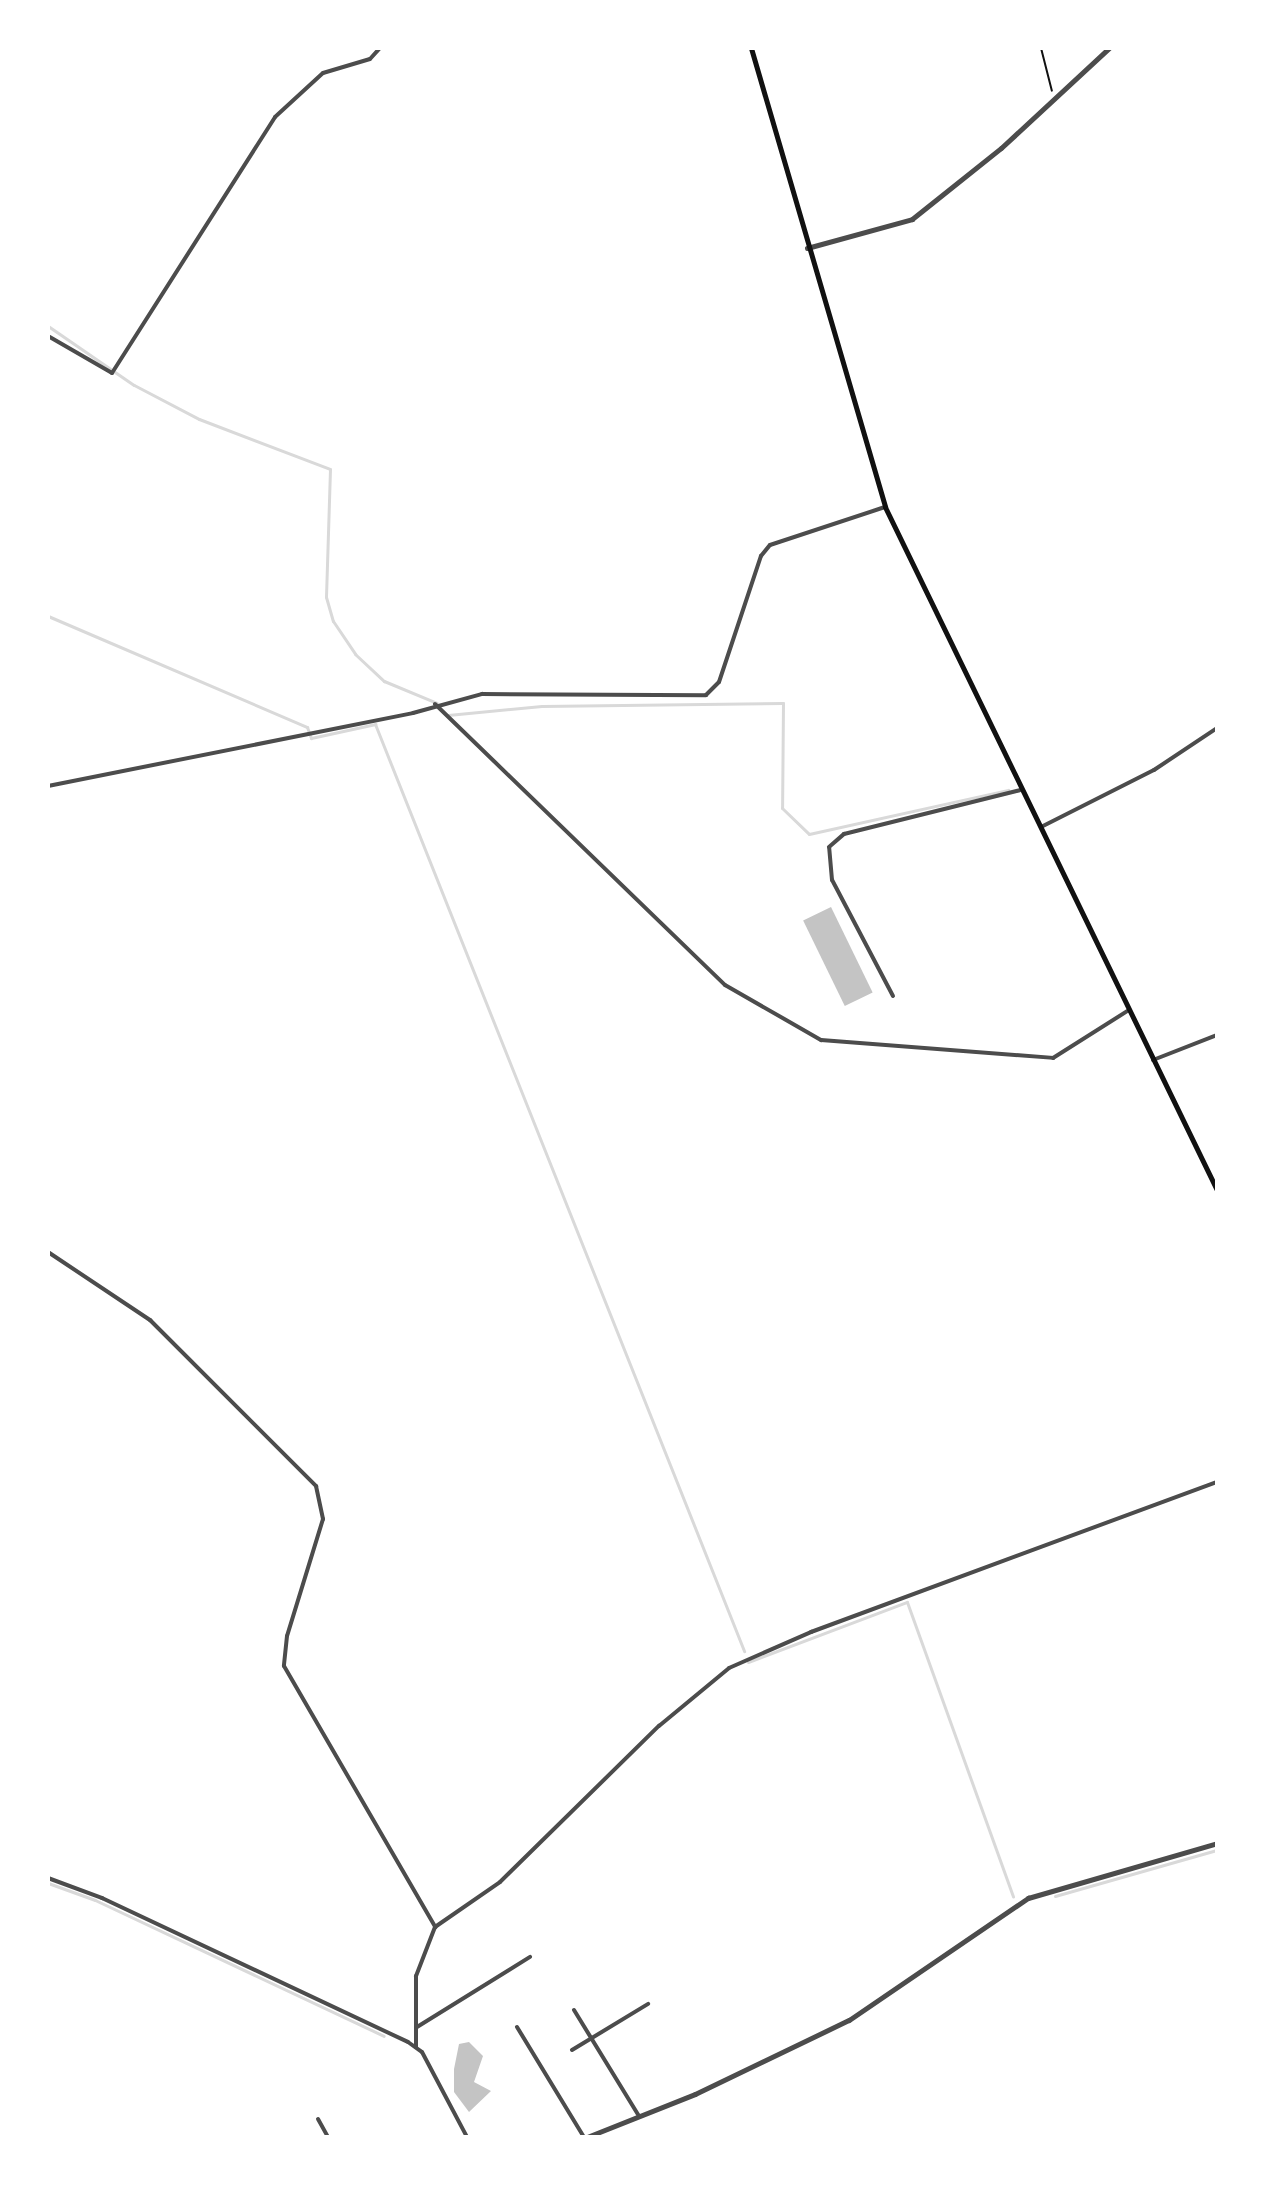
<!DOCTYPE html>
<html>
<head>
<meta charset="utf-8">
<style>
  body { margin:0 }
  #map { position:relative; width:1265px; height:2185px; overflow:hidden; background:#fff; font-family:Inter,sans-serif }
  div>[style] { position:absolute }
  .stream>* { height:3px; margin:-1.5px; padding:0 1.5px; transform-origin:1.5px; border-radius:1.5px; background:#d9d9d9 }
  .building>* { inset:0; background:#c4c4c4; transform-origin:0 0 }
  .path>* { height:2px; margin:-1px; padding:0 1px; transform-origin:1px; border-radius:1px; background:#111 }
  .minor>* { height:4px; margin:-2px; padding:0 2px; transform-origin:2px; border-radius:2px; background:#4c4c4c }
  .tertiary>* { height:5px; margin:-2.5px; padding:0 2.5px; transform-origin:2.5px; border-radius:2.5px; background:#4c4c4c }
  .secondary>* { height:5px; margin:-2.5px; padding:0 2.5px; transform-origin:2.5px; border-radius:2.5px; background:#111 }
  span { translate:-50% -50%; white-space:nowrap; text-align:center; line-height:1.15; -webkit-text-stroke:7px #fff; paint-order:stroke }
  .frame { position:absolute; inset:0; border:50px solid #fff; pointer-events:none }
</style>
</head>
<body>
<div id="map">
  <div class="stream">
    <div style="left:48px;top:326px;width:104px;rotate:34.5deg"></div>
    <div style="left:134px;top:385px;width:73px;rotate:27.6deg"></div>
    <div style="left:199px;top:419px;width:140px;rotate:20.9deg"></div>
    <div style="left:330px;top:469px;width:128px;rotate:91.8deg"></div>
    <div style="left:326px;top:597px;width:25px;rotate:74deg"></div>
    <div style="left:333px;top:621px;width:40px;rotate:56deg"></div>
    <div style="left:355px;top:654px;width:40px;rotate:43deg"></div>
    <div style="left:384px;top:681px;width:57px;rotate:22.5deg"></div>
    <div style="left:48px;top:616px;width:282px;rotate:23.2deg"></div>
    <div style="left:307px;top:727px;width:12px;rotate:70deg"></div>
    <div style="left:311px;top:738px;width:66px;rotate:-12.3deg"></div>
    <div style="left:375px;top:724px;width:998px;rotate:68.29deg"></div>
    <div style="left:448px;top:715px;width:94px;rotate:-5.5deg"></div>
    <div style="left:542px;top:706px;width:241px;rotate:-0.7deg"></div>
    <div style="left:783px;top:703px;width:105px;rotate:90.5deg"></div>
    <div style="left:782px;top:808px;width:37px;rotate:44deg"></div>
    <div style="left:809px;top:834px;width:204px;rotate:-12.5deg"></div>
    <div style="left:748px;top:1662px;width:170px;rotate:-20.7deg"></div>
    <div style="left:907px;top:1602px;width:313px;rotate:70.2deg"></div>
    <div style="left:48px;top:1883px;width:50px;rotate:19.9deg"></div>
    <div style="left:95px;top:1900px;width:319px;rotate:25.2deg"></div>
    <div style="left:1055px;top:1896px;width:168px;rotate:-15.9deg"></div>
  </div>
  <div class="building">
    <div style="left:831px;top:907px;width:95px;height:31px;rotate:64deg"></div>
    <div style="clip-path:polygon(469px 2042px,483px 2056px,474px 2082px,491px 2091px,469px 2112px,454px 2092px,454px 2069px,459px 2044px)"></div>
  </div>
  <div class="path">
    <div style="left:1041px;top:48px;width:44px;rotate:75.7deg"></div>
  </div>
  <div class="minor">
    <div style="left:48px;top:336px;width:74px;rotate:30deg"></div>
    <div style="left:112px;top:373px;width:303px;rotate:-57.5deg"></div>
    <div style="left:275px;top:117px;width:65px;rotate:-42.5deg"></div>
    <div style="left:323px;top:73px;width:49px;rotate:-16.6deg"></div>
    <div style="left:370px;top:59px;width:15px;rotate:-48deg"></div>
    <div style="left:435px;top:704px;width:404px;rotate:44.1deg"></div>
    <div style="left:725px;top:985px;width:111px;rotate:29.8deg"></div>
    <div style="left:821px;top:1040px;width:233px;rotate:4.4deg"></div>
    <div style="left:1053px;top:1058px;width:90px;rotate:-32.3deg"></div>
    <div style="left:48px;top:786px;width:372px;rotate:-11.3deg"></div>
    <div style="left:413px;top:713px;width:72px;rotate:-15.4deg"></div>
    <div style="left:482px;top:694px;width:224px;rotate:0.3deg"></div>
    <div style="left:706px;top:695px;width:18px;rotate:-45deg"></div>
    <div style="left:719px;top:682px;width:133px;rotate:-71.6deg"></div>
    <div style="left:761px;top:556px;width:14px;rotate:-51deg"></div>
    <div style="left:770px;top:545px;width:121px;rotate:-18.3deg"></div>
    <div style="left:1041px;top:827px;width:127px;rotate:-26.8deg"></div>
    <div style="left:1154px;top:770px;width:76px;rotate:-33.7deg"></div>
    <div style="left:893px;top:996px;width:131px;rotate:-117.7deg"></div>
    <div style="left:832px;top:880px;width:33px;rotate:-95deg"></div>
    <div style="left:829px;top:847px;width:20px;rotate:-41deg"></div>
    <div style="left:844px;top:834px;width:181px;rotate:-14deg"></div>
    <div style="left:1153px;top:1060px;width:69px;rotate:-21.3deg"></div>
    <div style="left:48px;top:1252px;width:123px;rotate:33.7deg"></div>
    <div style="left:150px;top:1320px;width:235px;rotate:45deg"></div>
    <div style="left:316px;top:1486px;width:34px;rotate:78deg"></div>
    <div style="left:323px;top:1519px;width:122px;rotate:107.1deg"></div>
    <div style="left:287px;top:1636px;width:30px;rotate:96deg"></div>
    <div style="left:284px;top:1666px;width:302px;rotate:59.9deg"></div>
    <div style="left:435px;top:1927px;width:53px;rotate:111.2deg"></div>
    <div style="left:416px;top:1976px;width:71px;rotate:90deg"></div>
    <div style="left:48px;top:1878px;width:58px;rotate:20.3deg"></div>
    <div style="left:102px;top:1898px;width:338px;rotate:25.2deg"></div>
    <div style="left:408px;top:2042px;width:17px;rotate:36deg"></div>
    <div style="left:422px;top:2052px;width:96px;rotate:62.1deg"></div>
    <div style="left:435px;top:1927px;width:79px;rotate:-34.7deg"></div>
    <div style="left:500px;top:1882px;width:223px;rotate:-44.5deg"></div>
    <div style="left:659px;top:1726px;width:91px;rotate:-39.6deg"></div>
    <div style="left:729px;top:1668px;width:90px;rotate:-23.7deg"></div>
    <div style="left:811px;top:1632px;width:433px;rotate:-20.3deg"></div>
    <div style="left:574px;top:2010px;width:124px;rotate:58.5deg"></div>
    <div style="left:417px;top:2027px;width:133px;rotate:-31.8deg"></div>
    <div style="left:517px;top:2027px;width:129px;rotate:58.7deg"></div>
    <div style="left:572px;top:2050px;width:89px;rotate:-31.2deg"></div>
    <div style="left:318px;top:2119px;width:21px;rotate:61deg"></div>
  </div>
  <div class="tertiary">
    <div style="left:807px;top:248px;width:109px;rotate:-15.4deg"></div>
    <div style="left:912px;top:219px;width:114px;rotate:-38.6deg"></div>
    <div style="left:1001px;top:148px;width:147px;rotate:-42.8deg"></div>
    <div style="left:587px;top:2137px;width:116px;rotate:-21.7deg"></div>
    <div style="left:695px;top:2094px;width:171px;rotate:-25.7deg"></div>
    <div style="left:849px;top:2020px;width:217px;rotate:-34.3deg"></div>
    <div style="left:1028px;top:1898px;width:197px;rotate:-16.2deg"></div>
  </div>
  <div class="secondary">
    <div style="left:751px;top:48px;width:478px;rotate:73.7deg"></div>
    <div style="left:885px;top:507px;width:759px;rotate:64.08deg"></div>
  </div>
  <div class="frame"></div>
</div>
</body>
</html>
